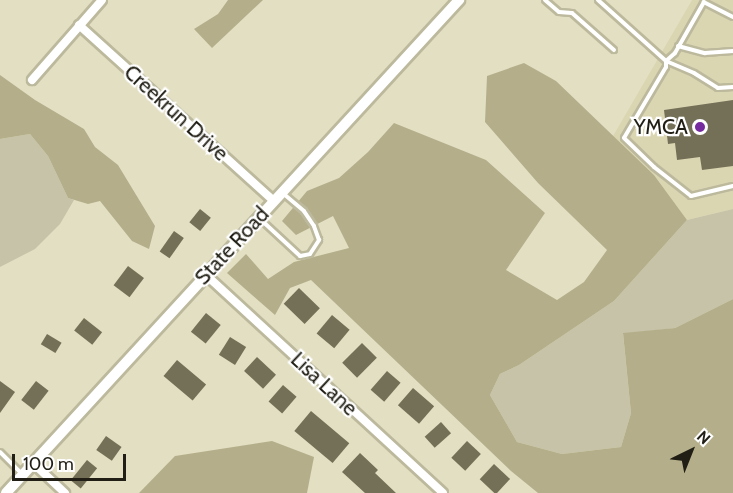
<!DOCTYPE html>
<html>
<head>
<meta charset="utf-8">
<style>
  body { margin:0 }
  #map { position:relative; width:733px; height:493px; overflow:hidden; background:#e3dfc3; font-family:Cabin,sans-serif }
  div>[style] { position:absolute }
  .built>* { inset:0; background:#dbd6b2 }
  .green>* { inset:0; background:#c6c3a8 }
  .forest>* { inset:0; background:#b4af8a }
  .building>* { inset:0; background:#747057; transform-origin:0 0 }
  .roads { filter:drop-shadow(2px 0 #bcb99d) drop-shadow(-2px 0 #bcb99d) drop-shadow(0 2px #bcb99d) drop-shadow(0 -2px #bcb99d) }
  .service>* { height:4px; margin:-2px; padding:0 2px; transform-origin:2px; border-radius:2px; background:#fff }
  .minor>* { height:8px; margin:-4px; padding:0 4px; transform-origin:4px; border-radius:4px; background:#fff }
  .secondary>* { height:10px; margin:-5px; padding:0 5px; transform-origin:5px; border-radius:5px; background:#fff }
  .dots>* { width:16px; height:16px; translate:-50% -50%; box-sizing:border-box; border:3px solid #fff; border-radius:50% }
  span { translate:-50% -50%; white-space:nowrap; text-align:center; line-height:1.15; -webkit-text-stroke:4.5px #fff; paint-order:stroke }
  .street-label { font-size:21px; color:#211f15 }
  .poi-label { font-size:21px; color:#211f15 }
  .right { translate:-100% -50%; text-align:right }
  .north { position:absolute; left:661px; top:421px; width:60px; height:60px; -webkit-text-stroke:4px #fff; paint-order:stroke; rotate:43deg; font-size:16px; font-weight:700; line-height:24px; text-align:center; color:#211f15 }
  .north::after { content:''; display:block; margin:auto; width:21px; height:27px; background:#211f15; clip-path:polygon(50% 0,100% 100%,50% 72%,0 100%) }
  .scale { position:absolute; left:12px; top:454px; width:114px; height:27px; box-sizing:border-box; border:3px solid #211f15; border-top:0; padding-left:8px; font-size:18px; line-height:21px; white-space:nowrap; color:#211f15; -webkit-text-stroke:4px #fff; paint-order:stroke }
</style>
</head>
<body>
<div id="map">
  <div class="built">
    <div style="clip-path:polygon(692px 0,733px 0,733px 209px,687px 220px,654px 175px,613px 136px)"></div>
  </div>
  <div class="green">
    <div style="clip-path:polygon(30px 134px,48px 156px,68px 198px,74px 200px,60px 224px,35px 249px,0 267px,0 139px)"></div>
    <div style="clip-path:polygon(733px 209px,733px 299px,675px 328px,623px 334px,631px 413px,621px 447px,562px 454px,517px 442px,490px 395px,500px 374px,519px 365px,614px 301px,687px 220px)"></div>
  </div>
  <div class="forest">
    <div style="clip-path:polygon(228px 0,263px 0,212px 48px,194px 29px,218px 14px)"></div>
    <div style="clip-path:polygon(524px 63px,556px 81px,654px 175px,687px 220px,614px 301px,519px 365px,500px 374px,490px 395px,517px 442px,562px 454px,621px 447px,631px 413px,623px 333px,675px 328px,733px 299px,733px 493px,538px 493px,511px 471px,311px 280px,290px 288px,275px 315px,227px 273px,246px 254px,268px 279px,294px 262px,349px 248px,333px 216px,296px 235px,282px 221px,307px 191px,339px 178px,368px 152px,394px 123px,486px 160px,545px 213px,506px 270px,557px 300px,584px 282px,607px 250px,538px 183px,485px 122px,487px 76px)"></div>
    <div style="clip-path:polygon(0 75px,35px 100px,84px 129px,95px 147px,118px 165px,155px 226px,149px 249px,132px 241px,100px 201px,88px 204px,68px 198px,48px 156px,30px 134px,0 139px)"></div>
    <div style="clip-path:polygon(272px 441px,314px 457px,307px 493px,139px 493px,175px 456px)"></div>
  </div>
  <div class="building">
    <div style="clip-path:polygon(733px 100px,733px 166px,702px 170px,700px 157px,677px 160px,675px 143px,668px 144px,664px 110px)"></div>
    <div style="left:200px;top:209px;width:14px;height:17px;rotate:39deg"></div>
    <div style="left:174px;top:231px;width:12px;height:25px;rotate:35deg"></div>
    <div style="left:128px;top:266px;width:20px;height:24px;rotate:37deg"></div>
    <div style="left:299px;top:288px;width:29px;height:22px;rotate:44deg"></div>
    <div style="left:206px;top:313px;width:19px;height:24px;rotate:39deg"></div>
    <div style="left:332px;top:315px;width:23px;height:24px;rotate:40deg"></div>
    <div style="left:84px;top:318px;width:23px;height:16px;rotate:38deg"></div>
    <div style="left:47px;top:334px;width:17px;height:12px;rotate:31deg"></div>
    <div style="left:230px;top:337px;width:19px;height:21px;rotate:32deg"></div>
    <div style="left:362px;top:343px;width:21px;height:28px;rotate:45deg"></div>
    <div style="left:257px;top:357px;width:26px;height:19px;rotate:43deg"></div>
    <div style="left:177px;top:360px;width:38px;height:21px;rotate:40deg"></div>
    <div style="left:387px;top:371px;width:18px;height:25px;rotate:41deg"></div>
    <div style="clip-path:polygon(0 381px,15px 392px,0 413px)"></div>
    <div style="left:36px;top:381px;width:16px;height:24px;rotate:38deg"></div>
    <div style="left:283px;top:385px;width:18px;height:22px;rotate:41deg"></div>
    <div style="left:413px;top:388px;width:28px;height:23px;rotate:41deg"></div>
    <div style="left:311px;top:411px;width:50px;height:26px;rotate:40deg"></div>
    <div style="left:441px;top:422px;width:15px;height:22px;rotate:48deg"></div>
    <div style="left:106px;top:436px;width:19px;height:17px;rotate:35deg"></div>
    <div style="left:467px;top:441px;width:19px;height:23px;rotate:43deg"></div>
    <div style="clip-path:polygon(360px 453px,378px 470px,375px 473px,396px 493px,365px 493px,342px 472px)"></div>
    <div style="left:87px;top:460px;width:13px;height:26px;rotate:39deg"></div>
    <div style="left:494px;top:464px;width:22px;height:21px;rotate:43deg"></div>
  </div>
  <div class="roads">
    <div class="service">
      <div style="left:545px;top:0;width:18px;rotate:41deg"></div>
      <div style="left:559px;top:12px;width:13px;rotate:4deg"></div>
      <div style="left:572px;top:13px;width:56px;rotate:41.4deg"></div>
      <div style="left:598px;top:0;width:91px;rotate:41.9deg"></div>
      <div style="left:666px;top:61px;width:6px;rotate:90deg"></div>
      <div style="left:666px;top:67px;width:82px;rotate:120.6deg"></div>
      <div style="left:624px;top:138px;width:42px;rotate:44deg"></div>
      <div style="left:654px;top:167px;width:47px;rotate:38.1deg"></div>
      <div style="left:691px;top:196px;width:43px;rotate:-13.4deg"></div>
      <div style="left:733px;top:17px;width:33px;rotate:-153deg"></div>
      <div style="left:704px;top:2px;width:59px;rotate:119.6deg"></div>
      <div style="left:675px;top:53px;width:12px;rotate:138deg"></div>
      <div style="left:666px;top:61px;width:30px;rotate:23deg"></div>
      <div style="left:694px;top:73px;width:28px;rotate:32deg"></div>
      <div style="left:718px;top:88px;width:15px;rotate:-4deg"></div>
      <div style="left:678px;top:46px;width:28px;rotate:15deg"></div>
      <div style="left:705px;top:53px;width:28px;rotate:-4deg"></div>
      <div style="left:259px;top:218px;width:56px;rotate:42.8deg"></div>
      <div style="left:300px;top:256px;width:10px;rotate:-11deg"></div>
      <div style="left:310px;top:254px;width:17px;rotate:-57deg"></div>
      <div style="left:319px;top:240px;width:15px;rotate:-110deg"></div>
      <div style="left:314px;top:226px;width:18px;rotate:-124deg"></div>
      <div style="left:304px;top:211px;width:26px;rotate:-140deg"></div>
      <div style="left:0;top:452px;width:31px;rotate:45deg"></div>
    </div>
    <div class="minor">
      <div style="left:79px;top:25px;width:263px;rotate:42.1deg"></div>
      <div style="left:32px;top:80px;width:106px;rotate:-48.8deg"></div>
      <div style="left:205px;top:274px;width:323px;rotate:42.6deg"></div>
      <div style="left:33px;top:463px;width:44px;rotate:43.2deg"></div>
    </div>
    <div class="secondary">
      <div style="left:6px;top:493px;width:670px;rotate:-47.42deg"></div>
    </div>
  </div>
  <div class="dots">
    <div style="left:700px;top:127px;background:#752a9d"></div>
  </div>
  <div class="street-label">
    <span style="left:176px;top:113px;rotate:42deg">Creekrun Drive</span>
    <span style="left:232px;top:246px;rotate:-47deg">State Road</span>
    <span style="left:324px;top:384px;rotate:43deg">Lisa Lane</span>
  </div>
  <div class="poi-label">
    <span class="right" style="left:688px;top:127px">YMCA</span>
  </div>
  <div class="north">N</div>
  <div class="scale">100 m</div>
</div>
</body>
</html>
